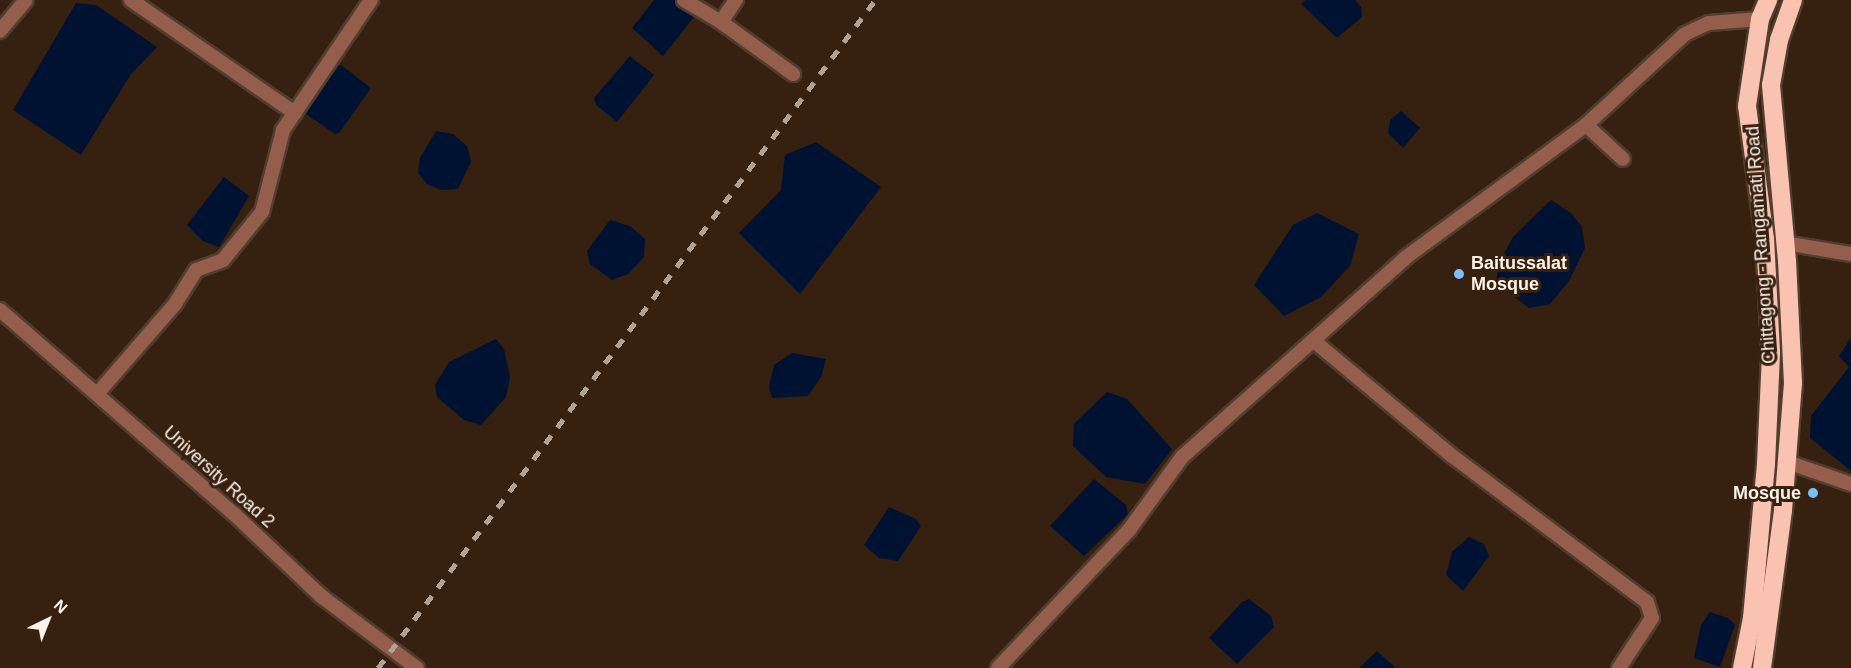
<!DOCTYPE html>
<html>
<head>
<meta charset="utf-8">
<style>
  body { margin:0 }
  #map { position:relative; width:1851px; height:668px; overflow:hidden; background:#36200f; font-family:Arial,sans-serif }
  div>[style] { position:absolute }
  .water>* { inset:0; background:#001231 }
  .roads { filter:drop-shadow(2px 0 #523d2e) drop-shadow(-2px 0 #523d2e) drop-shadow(0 2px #523d2e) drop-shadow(0 -2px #523d2e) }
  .street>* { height:14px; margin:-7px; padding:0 7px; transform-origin:7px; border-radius:7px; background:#945d4c }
  .highway>* { height:18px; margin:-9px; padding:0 9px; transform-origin:9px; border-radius:9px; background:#fac2b1 }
  .rail>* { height:4.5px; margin-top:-2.25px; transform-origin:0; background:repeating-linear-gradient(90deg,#b2a296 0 10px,transparent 0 20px) }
  .dots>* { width:16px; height:16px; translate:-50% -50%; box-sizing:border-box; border:3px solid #36200f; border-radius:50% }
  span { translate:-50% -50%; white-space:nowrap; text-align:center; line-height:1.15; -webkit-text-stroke:6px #36200f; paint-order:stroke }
  .street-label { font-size:18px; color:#fef2e9 }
  .poi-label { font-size:18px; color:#fef2e9; font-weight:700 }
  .left { translate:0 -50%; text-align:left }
  .right { translate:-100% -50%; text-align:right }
  .north { position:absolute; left:18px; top:590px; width:60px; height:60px; -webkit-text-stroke:4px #36200f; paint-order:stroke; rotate:43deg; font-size:16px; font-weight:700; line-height:24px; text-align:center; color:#fef2e9 }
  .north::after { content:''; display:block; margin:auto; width:21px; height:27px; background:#fef2e9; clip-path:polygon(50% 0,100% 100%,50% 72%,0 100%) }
</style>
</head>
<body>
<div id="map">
  <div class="water">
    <div style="clip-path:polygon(654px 0,678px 0,695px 16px,663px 56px,632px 28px)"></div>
    <div style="clip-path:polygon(1306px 0,1355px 0,1361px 7px,1362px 17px,1337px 38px,1301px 4px)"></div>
    <div style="clip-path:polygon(76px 3px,96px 5px,157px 47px,131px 74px,81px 155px,13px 110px)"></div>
    <div style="clip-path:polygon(630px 56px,654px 75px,617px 122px,596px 105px,594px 98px)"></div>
    <div style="clip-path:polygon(341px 65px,371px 88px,339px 133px,335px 134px,303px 112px,335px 67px)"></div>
    <div style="clip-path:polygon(1401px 111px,1420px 128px,1403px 148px,1388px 133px,1390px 120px)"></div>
    <div style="clip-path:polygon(436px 131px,453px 134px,467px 146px,471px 162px,458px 189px,441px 190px,427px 184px,418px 173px,420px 158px)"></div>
    <div style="clip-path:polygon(816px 142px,881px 187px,800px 294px,739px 233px,781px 190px,785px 155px)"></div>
    <div style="clip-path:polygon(224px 177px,249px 196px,219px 247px,203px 241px,187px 225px)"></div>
    <div style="clip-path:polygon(1551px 200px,1571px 213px,1582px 227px,1585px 248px,1569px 281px,1550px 304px,1529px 308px,1496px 282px,1499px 263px,1513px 237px)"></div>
    <div style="clip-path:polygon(1317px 213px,1359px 234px,1350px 266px,1321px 297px,1284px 316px,1254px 285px,1293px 225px)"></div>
    <div style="clip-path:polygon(610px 220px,630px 226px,645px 239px,644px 257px,628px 274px,612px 280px,590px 264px,587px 251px)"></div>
    <div style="clip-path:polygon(1851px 338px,1851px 471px,1810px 438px,1811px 416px,1849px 367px,1839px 356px)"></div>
    <div style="clip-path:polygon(496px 339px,504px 349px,510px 377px,506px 397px,481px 425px,464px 420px,437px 397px,435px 385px,449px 362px)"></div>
    <div style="clip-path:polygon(792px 353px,826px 359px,821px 377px,808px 396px,772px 398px,769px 387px,774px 365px)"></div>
    <div style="clip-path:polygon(1107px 392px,1127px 399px,1172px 449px,1145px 484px,1106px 477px,1073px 446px,1074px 424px)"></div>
    <div style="clip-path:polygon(1094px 479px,1126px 505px,1128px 514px,1084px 556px,1050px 526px)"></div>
    <div style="clip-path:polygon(889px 507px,916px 519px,921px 526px,898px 561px,879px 558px,864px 545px)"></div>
    <div style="clip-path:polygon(1469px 537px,1484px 544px,1489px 556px,1463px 591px,1446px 575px,1452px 552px)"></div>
    <div style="clip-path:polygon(1249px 599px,1271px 616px,1274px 627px,1237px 664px,1209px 638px,1242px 602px)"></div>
    <div style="clip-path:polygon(1710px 612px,1728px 618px,1735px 625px,1720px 667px,1694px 658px,1701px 625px)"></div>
    <div style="clip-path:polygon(1377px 651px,1396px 668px,1359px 668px)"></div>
  </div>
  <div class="roads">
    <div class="street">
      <div style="left:131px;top:0;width:199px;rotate:34.6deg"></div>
      <div style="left:684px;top:0;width:43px;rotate:30.7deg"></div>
      <div style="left:721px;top:22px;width:27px;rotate:-56deg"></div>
      <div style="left:721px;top:22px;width:89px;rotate:35.8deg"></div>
      <div style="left:0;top:31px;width:40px;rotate:-50deg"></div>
      <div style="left:1586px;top:125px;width:50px;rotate:42.6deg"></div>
      <div style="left:1785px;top:243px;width:67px;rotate:9.5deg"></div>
      <div style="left:0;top:310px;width:310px;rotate:41.1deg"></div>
      <div style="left:234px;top:514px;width:120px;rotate:43.3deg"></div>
      <div style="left:321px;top:596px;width:120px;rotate:36.9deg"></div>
      <div style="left:1314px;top:341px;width:178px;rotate:39.8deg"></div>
      <div style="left:1451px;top:455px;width:245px;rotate:36.9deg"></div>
      <div style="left:1647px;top:602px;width:17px;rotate:73deg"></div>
      <div style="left:1652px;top:618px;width:60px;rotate:123.4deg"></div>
      <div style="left:97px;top:394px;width:119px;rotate:-49.1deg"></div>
      <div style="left:175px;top:304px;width:40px;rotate:-58deg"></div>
      <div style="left:196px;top:270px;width:29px;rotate:-20deg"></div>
      <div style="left:223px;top:260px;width:62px;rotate:-50.9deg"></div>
      <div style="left:262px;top:212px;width:85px;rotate:-75.6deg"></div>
      <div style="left:283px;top:130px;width:157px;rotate:-55.9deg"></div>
      <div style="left:1787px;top:462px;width:68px;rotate:19deg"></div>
      <div style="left:998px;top:668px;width:190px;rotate:-46.5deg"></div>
      <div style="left:1129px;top:530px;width:90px;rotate:-54deg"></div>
      <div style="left:1182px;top:457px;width:299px;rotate:-41.7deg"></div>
      <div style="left:1405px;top:258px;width:225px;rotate:-36.3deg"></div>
      <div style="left:1586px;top:125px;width:134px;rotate:-42.6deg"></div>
      <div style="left:1685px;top:34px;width:26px;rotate:-25deg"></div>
      <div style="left:1709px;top:23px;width:51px;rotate:-4.5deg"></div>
    </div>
    <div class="highway">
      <div style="left:1742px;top:668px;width:51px;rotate:-78.7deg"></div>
      <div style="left:1752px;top:618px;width:155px;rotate:-84.8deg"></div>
      <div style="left:1766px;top:464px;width:112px;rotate:-87.4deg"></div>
      <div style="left:1771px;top:352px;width:113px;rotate:-93deg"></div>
      <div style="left:1765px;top:239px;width:134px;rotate:-97.7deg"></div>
      <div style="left:1747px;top:106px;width:88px;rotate:-81.5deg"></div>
      <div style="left:1760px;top:19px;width:21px;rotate:-67deg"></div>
      <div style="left:1762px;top:668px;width:159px;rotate:-82.4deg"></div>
      <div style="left:1783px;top:510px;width:127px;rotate:-85.5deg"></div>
      <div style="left:1793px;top:383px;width:122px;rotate:-92.8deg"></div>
      <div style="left:1787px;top:261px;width:177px;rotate:-95.2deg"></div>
      <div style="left:1771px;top:85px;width:46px;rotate:-79.9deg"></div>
      <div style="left:1779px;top:40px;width:42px;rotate:-70.7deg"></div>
    </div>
  </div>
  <div class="rail">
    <div style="left:378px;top:668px;width:833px;rotate:-53.35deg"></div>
  </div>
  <div class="dots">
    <div style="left:1459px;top:274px;background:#7abff8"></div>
    <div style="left:1813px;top:493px;background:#7abff8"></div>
  </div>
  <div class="street-label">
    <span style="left:1761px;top:245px;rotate:-94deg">Chittagong - Rangamati Road</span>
    <span style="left:219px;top:477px;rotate:42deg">University Road 2</span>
  </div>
  <div class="poi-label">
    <span class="left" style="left:1471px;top:274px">Baitussalat<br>Mosque</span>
    <span class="right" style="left:1801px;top:493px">Mosque</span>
  </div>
  <div class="north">N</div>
</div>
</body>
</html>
